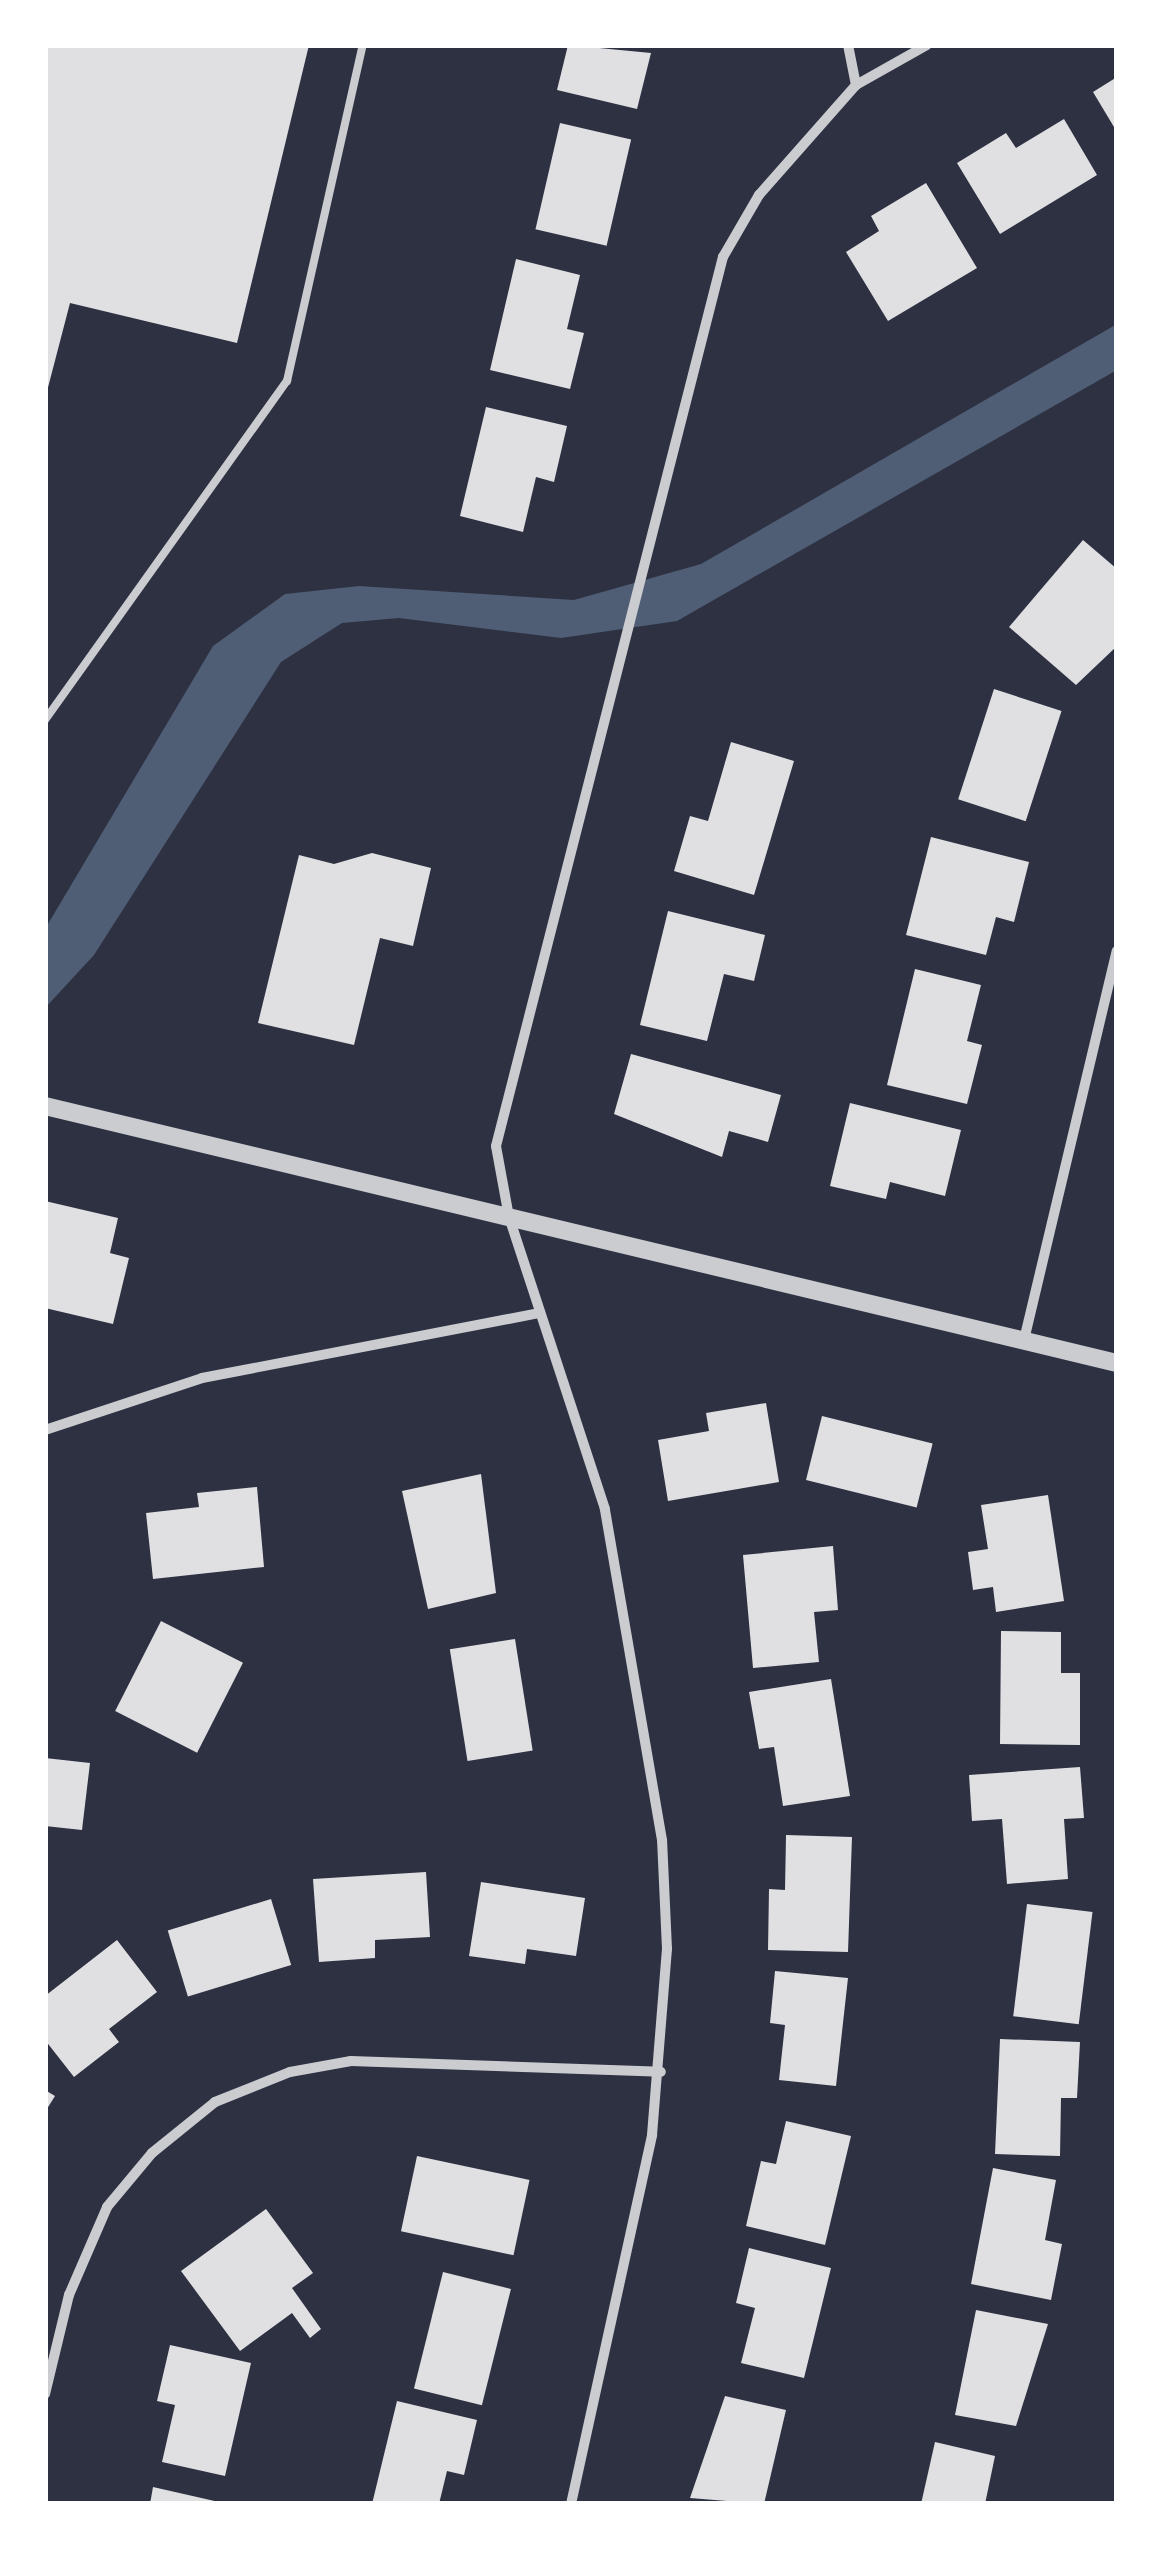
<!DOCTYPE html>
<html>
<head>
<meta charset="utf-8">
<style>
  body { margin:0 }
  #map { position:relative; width:1162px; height:2549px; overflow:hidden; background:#2d3142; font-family:Lato,sans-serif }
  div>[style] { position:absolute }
  .water>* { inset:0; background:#4f5d75 }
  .building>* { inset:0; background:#e0e0e3; transform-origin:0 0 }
  .service>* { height:8px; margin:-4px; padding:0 4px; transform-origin:4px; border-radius:4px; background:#caccd0 }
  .minor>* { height:10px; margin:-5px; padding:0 5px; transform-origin:5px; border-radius:5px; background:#caccd0 }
  .tertiary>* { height:18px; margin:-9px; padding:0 9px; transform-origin:9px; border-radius:9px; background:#caccd0 }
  span { translate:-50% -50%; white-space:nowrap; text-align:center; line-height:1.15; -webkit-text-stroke:8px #fff; paint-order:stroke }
  .frame { position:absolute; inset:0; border:48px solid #fff; pointer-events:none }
</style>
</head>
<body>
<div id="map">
  <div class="water">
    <div style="clip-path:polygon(1117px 324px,1117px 370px,677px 621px,561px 638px,399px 618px,342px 623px,281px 662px,94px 955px,45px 1008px,45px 929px,213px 646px,285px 594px,359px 586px,574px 600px,701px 564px)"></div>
  </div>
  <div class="building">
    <div style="clip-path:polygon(45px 45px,309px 45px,237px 343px,70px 303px,45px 399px)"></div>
    <div style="clip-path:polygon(568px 45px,651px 53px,637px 109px,557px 90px)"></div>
    <div style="clip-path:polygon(1117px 77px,1117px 132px,1093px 92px)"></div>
    <div style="clip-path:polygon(1064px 119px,1097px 175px,1000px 234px,957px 163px,1006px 133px,1016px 148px)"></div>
    <div style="left:560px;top:123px;width:73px;height:109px;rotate:13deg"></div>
    <div style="clip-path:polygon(926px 183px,977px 268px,888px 321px,846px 252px,879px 231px,871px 216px)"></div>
    <div style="clip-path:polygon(516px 259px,580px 275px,567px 329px,584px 333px,570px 389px,490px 370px)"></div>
    <div style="clip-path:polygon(486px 407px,567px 426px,554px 482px,536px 477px,523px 532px,460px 516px)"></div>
    <div style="clip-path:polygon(1083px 540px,1117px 569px,1117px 646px,1076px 685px,1009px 627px)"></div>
    <div style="left:994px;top:689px;width:71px;height:116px;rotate:18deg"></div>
    <div style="clip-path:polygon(731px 742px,794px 761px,754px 895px,674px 871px,690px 816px,708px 821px)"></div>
    <div style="clip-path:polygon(931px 837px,1029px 862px,1014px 922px,996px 917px,986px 955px,906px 935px)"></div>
    <div style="clip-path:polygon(372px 853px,431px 868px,413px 946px,380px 938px,354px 1045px,258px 1023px,299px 855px,334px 864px)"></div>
    <div style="clip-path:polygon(668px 911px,765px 935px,754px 981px,724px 974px,707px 1041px,640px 1025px)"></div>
    <div style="clip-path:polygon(915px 969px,981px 985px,967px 1041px,982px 1045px,967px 1104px,887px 1085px)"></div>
    <div style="clip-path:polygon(631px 1054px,781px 1095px,768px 1142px,729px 1131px,722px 1157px,614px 1114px)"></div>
    <div style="clip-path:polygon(850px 1103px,961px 1130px,945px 1196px,890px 1182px,886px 1199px,830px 1186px)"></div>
    <div style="clip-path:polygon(45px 1201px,118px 1218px,110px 1253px,129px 1258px,113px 1324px,45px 1308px)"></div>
    <div style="clip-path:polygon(766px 1403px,779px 1482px,668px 1501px,658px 1440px,709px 1431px,706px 1413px)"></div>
    <div style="left:822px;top:1416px;width:114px;height:66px;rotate:14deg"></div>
    <div style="clip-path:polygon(481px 1474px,496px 1593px,428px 1609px,402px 1491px)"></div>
    <div style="clip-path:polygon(257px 1487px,264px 1567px,153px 1579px,146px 1513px,199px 1507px,197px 1493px)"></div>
    <div style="clip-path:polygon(1048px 1495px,1064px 1601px,996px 1612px,993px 1587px,973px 1590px,968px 1552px,988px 1549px,981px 1505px)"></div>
    <div style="clip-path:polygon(833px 1546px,838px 1610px,814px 1612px,819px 1662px,753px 1668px,743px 1555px)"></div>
    <div style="left:161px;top:1621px;width:92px;height:101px;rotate:27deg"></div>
    <div style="clip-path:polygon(1001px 1631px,1061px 1632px,1061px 1673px,1080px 1673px,1080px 1745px,1000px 1744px)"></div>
    <div style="left:515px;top:1639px;width:113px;height:66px;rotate:81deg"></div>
    <div style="clip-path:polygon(831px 1679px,850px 1796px,783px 1806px,774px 1747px,759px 1749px,749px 1692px)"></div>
    <div style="clip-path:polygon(45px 1758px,90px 1763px,82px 1830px,45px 1826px)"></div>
    <div style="clip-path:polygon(1080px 1767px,1084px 1818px,1064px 1819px,1068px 1879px,1007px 1884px,1002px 1819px,972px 1821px,969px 1775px)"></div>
    <div style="clip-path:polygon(786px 1835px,852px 1837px,848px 1952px,768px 1950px,769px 1889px,785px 1890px)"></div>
    <div style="clip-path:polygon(426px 1872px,430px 1937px,375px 1940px,375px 1958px,319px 1962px,313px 1879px)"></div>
    <div style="clip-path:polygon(481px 1882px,585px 1898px,576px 1956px,527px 1949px,525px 1964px,469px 1956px)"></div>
    <div style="left:271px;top:1899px;width:69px;height:108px;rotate:73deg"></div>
    <div style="left:1027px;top:1904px;width:66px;height:113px;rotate:7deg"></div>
    <div style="clip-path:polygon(117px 1940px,157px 1992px,109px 2029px,119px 2042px,74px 2077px,45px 2040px,45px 1996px)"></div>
    <div style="clip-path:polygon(775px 1971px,848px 1978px,836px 2086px,779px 2080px,785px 2025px,770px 2023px)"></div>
    <div style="clip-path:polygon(1000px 2039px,1080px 2042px,1077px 2098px,1061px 2098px,1060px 2156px,995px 2154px)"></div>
    <div style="clip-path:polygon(45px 2090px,55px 2096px,45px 2112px)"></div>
    <div style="clip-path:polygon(786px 2121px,851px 2136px,825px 2245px,746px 2226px,761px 2161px,776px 2164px)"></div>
    <div style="left:417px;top:2156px;width:115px;height:77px;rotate:12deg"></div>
    <div style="clip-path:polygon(993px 2168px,1056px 2180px,1045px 2240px,1062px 2244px,1051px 2300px,971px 2284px)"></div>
    <div style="clip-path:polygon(266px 2209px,313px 2273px,292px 2288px,321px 2329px,310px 2338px,292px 2313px,240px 2351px,181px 2271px)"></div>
    <div style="clip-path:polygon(749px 2248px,831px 2268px,804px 2378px,741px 2363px,755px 2308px,736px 2303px)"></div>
    <div style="left:443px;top:2272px;width:70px;height:120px;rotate:14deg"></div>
    <div style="clip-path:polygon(976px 2310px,1048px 2324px,1016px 2426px,955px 2415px)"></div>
    <div style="clip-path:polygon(170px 2345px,251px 2363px,225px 2476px,162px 2462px,175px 2405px,157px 2401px)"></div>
    <div style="clip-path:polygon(725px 2396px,786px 2410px,764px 2504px,690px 2498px)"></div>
    <div style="clip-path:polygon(397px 2401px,477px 2420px,464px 2475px,447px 2471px,439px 2504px,372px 2504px)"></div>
    <div style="clip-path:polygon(935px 2442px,995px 2456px,985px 2504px,921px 2504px)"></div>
    <div style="clip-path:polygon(153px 2487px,219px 2502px,219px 2504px,150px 2504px)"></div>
  </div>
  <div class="service">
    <div style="left:45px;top:720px;width:417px;rotate:-54.5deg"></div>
    <div style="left:287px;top:381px;width:344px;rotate:-77.3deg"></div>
  </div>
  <div class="minor">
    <div style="left:856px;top:85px;width:81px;rotate:-29.4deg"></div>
    <div style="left:1024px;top:1340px;width:400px;rotate:-76.6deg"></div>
    <div style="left:45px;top:1430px;width:165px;rotate:-18.3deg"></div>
    <div style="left:202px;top:1378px;width:344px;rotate:-10.9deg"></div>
    <div style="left:45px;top:2394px;width:102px;rotate:-76.4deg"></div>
    <div style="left:69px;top:2295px;width:96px;rotate:-66.6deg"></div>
    <div style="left:107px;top:2207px;width:70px;rotate:-50.2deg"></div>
    <div style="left:152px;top:2153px;width:81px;rotate:-39deg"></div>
    <div style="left:215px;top:2102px;width:81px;rotate:-21.8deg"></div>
    <div style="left:290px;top:2072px;width:62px;rotate:-10.2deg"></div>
    <div style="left:351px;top:2061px;width:310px;rotate:2deg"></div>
    <div style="left:571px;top:2504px;width:378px;rotate:-77.6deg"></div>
    <div style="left:652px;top:2135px;width:187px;rotate:-85.4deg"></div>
    <div style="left:667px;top:1949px;width:109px;rotate:-92.6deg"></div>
    <div style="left:662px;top:1840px;width:336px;rotate:-99.8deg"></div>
    <div style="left:605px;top:1509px;width:307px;rotate:-108.2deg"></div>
    <div style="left:509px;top:1217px;width:72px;rotate:-100.4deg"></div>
    <div style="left:496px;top:1146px;width:918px;rotate:-75.68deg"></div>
    <div style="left:723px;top:257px;width:72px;rotate:-59.9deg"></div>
    <div style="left:759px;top:195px;width:147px;rotate:-48.6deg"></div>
    <div style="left:856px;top:85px;width:41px;rotate:-101.3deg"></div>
  </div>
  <div class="tertiary">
    <div style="left:45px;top:1106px;width:1102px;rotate:13.48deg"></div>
  </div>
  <div class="frame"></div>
</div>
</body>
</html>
